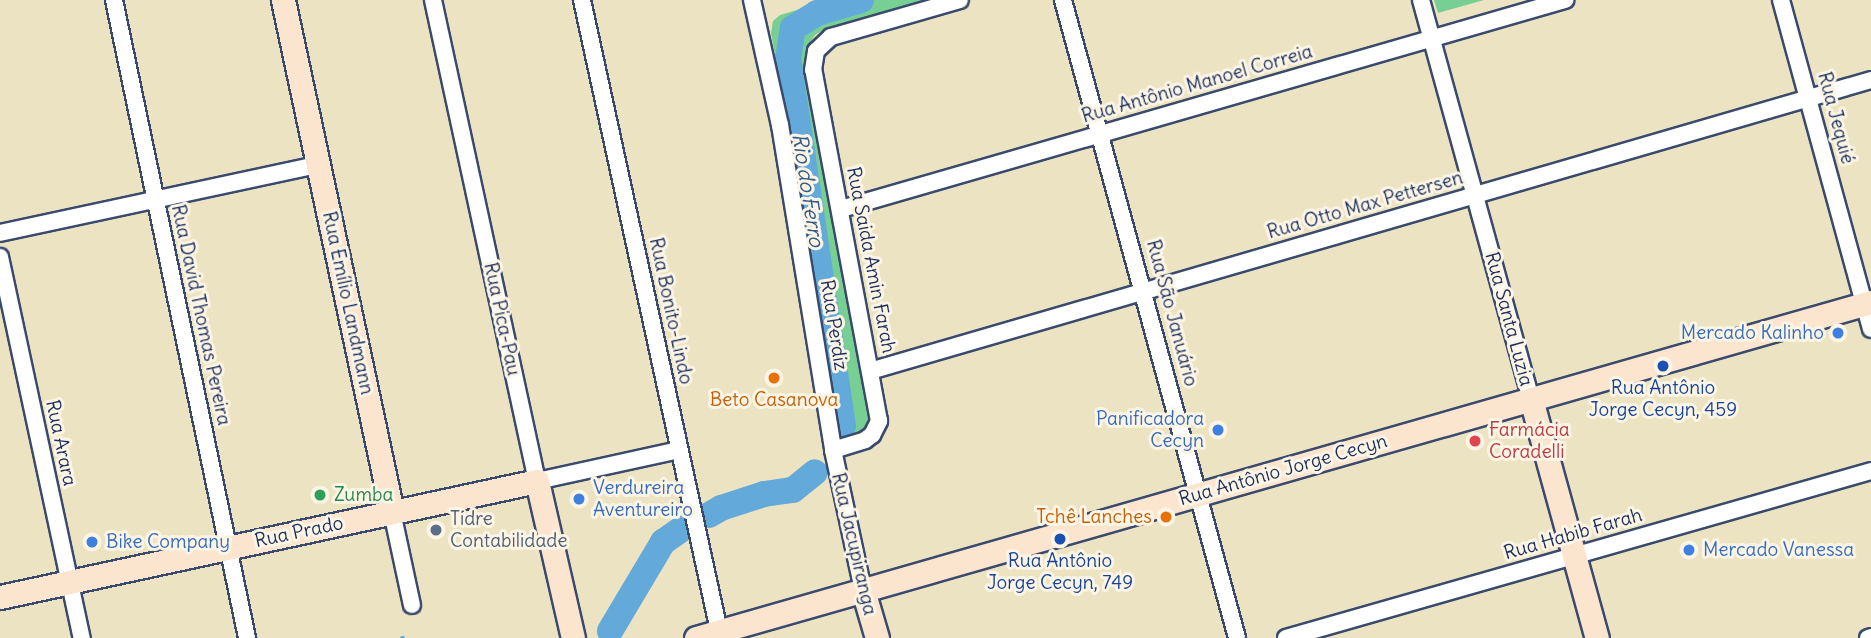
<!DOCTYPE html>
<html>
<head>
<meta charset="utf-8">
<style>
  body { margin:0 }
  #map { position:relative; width:1871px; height:638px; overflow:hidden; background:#ece3c2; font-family:Delius,sans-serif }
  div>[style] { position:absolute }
  .green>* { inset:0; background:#77cf94 }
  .stream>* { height:4.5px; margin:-2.25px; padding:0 2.25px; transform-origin:2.25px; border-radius:2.25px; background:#63a9d9 }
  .river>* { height:26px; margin:-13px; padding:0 13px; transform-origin:13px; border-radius:13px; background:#63a9d9 }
  .roads { filter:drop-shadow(2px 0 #3a4a6d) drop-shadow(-2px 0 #3a4a6d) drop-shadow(0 2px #3a4a6d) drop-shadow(0 -2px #3a4a6d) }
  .street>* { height:16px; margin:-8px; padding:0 8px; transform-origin:8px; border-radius:8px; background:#fff }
  .secondary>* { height:23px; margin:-11.5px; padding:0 11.5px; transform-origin:11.5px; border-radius:11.5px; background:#fbe5cf }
  .dots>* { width:19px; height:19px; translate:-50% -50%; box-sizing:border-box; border:4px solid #fcf5e5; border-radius:50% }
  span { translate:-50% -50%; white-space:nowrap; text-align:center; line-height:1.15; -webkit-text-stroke:6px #fcf5e5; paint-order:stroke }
  .street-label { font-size:19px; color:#1b2f5e }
  .shop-label { font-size:19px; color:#366cbe }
  .right { translate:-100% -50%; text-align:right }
  .left { translate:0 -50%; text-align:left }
  .transit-label { font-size:19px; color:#164399 }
  .food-label { font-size:19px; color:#c56008 }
  .health-label { font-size:19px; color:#be3a42 }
  .leisure-label { font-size:19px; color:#27864d }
  .service-label { font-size:19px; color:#4e5e75 }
  .water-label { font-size:21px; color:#345a89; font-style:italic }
</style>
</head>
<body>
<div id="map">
  <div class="green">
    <div style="clip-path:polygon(831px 0,930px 0,918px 7px,826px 28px,815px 35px,807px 47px,806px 60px,873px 421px,866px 433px,848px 439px,842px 434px,771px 33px,773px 21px,780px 15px)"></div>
    <div style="clip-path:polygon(1434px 0,1484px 0,1438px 13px)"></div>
  </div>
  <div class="stream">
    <div style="left:402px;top:638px;width:1px"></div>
  </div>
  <div class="river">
    <div style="left:843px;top:426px;width:371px;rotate:-98.5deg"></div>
    <div style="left:788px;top:59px;width:31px;rotate:-81deg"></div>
    <div style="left:793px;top:28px;width:28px;rotate:-32deg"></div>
    <div style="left:817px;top:13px;width:46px;rotate:-16.5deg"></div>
    <div style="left:709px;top:515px;width:14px;rotate:-30deg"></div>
    <div style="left:721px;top:508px;width:45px;rotate:-18deg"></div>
    <div style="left:764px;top:494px;width:29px;rotate:-8deg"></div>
    <div style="left:793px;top:490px;width:28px;rotate:-39deg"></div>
    <div style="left:610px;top:631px;width:104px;rotate:-59.2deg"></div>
    <div style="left:663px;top:542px;width:24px;rotate:-35deg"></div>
  </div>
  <div class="roads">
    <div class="street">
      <div style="left:114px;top:0;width:652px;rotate:78.22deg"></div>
      <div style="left:433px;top:0;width:492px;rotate:77.8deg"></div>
      <div style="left:537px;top:481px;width:145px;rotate:-12.3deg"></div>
      <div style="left:582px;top:0;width:646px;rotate:77.75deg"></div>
      <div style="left:752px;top:0;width:128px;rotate:77.4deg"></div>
      <div style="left:780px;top:125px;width:329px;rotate:80.7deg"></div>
      <div style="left:833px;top:450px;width:143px;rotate:77.9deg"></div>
      <div style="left:1063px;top:0;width:661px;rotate:74.74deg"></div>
      <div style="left:1421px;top:0;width:414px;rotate:74.6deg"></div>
      <div style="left:1781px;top:0;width:341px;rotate:74.7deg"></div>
      <div style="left:841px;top:209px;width:754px;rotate:-16.1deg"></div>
      <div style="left:0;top:233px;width:325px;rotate:-12.1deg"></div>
      <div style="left:0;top:257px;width:390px;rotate:77.9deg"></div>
      <div style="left:870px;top:371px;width:1042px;rotate:-16.21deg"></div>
      <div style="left:833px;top:450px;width:34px;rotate:-17deg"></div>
      <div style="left:865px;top:440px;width:9px;rotate:-36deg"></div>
      <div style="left:872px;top:435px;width:16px;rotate:-63deg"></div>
      <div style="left:879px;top:421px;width:357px;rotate:-100.6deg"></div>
      <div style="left:813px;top:70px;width:19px;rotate:-81deg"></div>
      <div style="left:816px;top:51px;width:21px;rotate:-43deg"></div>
      <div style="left:831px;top:37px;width:134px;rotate:-16deg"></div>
      <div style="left:392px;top:512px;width:95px;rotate:77.9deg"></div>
      <div style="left:1286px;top:638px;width:608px;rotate:-15.93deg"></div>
      <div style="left:1868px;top:638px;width:3px;rotate:-18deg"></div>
    </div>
    <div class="secondary">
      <div style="left:283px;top:0;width:523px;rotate:77.98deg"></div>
      <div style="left:1531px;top:399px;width:248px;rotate:74.6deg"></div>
      <div style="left:863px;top:590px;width:50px;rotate:73.7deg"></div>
      <div style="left:0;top:597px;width:549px;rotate:-12.19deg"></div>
      <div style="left:537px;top:481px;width:161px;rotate:77.1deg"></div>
      <div style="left:696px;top:638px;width:1222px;rotate:-15.96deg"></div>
    </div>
  </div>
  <div class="dots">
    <div style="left:1838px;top:333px;background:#3f7fe0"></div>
    <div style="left:1663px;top:366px;background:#1a4fb4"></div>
    <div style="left:774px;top:378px;background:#e8710a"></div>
    <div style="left:1218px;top:430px;background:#3f7fe0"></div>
    <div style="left:1475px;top:441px;background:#e0444e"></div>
    <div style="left:320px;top:495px;background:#2e9e5b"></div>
    <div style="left:579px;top:499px;background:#3f7fe0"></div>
    <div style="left:1166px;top:517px;background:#e8710a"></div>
    <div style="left:436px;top:530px;background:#5c6f8a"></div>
    <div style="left:1060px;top:539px;background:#1a4fb4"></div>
    <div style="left:92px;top:542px;background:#3f7fe0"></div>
    <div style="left:1689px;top:550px;background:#3f7fe0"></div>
  </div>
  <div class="street-label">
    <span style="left:1197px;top:84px;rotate:-16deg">Rua Antônio Manoel Correia</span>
    <span style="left:1836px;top:118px;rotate:75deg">Rua Jequié</span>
    <span style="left:1365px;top:205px;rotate:-16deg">Rua Otto Max Pettersen</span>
    <span style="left:871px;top:260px;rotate:79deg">Rua Saida Amin Farah</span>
    <span style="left:348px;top:303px;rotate:78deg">Rua Emílio Landmann</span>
    <span style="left:671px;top:311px;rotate:78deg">Rua Bonito-Lindo</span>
    <span style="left:1172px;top:313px;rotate:75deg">Rua São Januário</span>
    <span style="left:201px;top:315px;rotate:78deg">Rua David Thomas Pereira</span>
    <span style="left:502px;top:319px;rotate:78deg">Rua Pica-Pau</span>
    <span style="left:1509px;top:319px;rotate:75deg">Rua Santa Luzia</span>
    <span style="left:834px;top:325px;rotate:81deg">Rua Perdiz</span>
    <span style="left:61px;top:443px;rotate:78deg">Rua Arara</span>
    <span style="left:1283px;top:470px;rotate:-16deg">Rua Antônio Jorge Cecyn</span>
    <span style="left:299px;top:532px;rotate:-12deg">Rua Prado</span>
    <span style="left:1573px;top:534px;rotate:-16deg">Rua Habib Farah</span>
    <span style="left:854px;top:544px;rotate:77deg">Rua Jacupiranga</span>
  </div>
  <div class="shop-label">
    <span class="right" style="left:1824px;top:333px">Mercado Kalinho</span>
    <span class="right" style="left:1204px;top:430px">Panificadora<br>Cecyn</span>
    <span class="left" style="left:593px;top:499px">Verdureira<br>Aventureiro</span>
    <span class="left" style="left:106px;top:542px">Bike Company</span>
    <span class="left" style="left:1703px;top:550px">Mercado Vanessa</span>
  </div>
  <div class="transit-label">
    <span style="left:1663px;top:399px">Rua Antônio<br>Jorge Cecyn, 459</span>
    <span style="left:1060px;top:572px">Rua Antônio<br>Jorge Cecyn, 749</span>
  </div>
  <div class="food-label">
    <span style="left:774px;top:400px">Beto Casanova</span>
    <span class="right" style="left:1152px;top:517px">Tchê Lanches</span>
  </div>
  <div class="health-label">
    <span class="left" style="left:1489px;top:441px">Farmácia<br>Coradelli</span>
  </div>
  <div class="leisure-label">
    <span class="left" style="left:334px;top:495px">Zumba</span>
  </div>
  <div class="service-label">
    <span class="left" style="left:450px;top:530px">Tidre<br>Contabilidade</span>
  </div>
  <div class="water-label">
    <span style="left:808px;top:190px;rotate:81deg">Rio do Ferro</span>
  </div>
</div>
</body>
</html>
